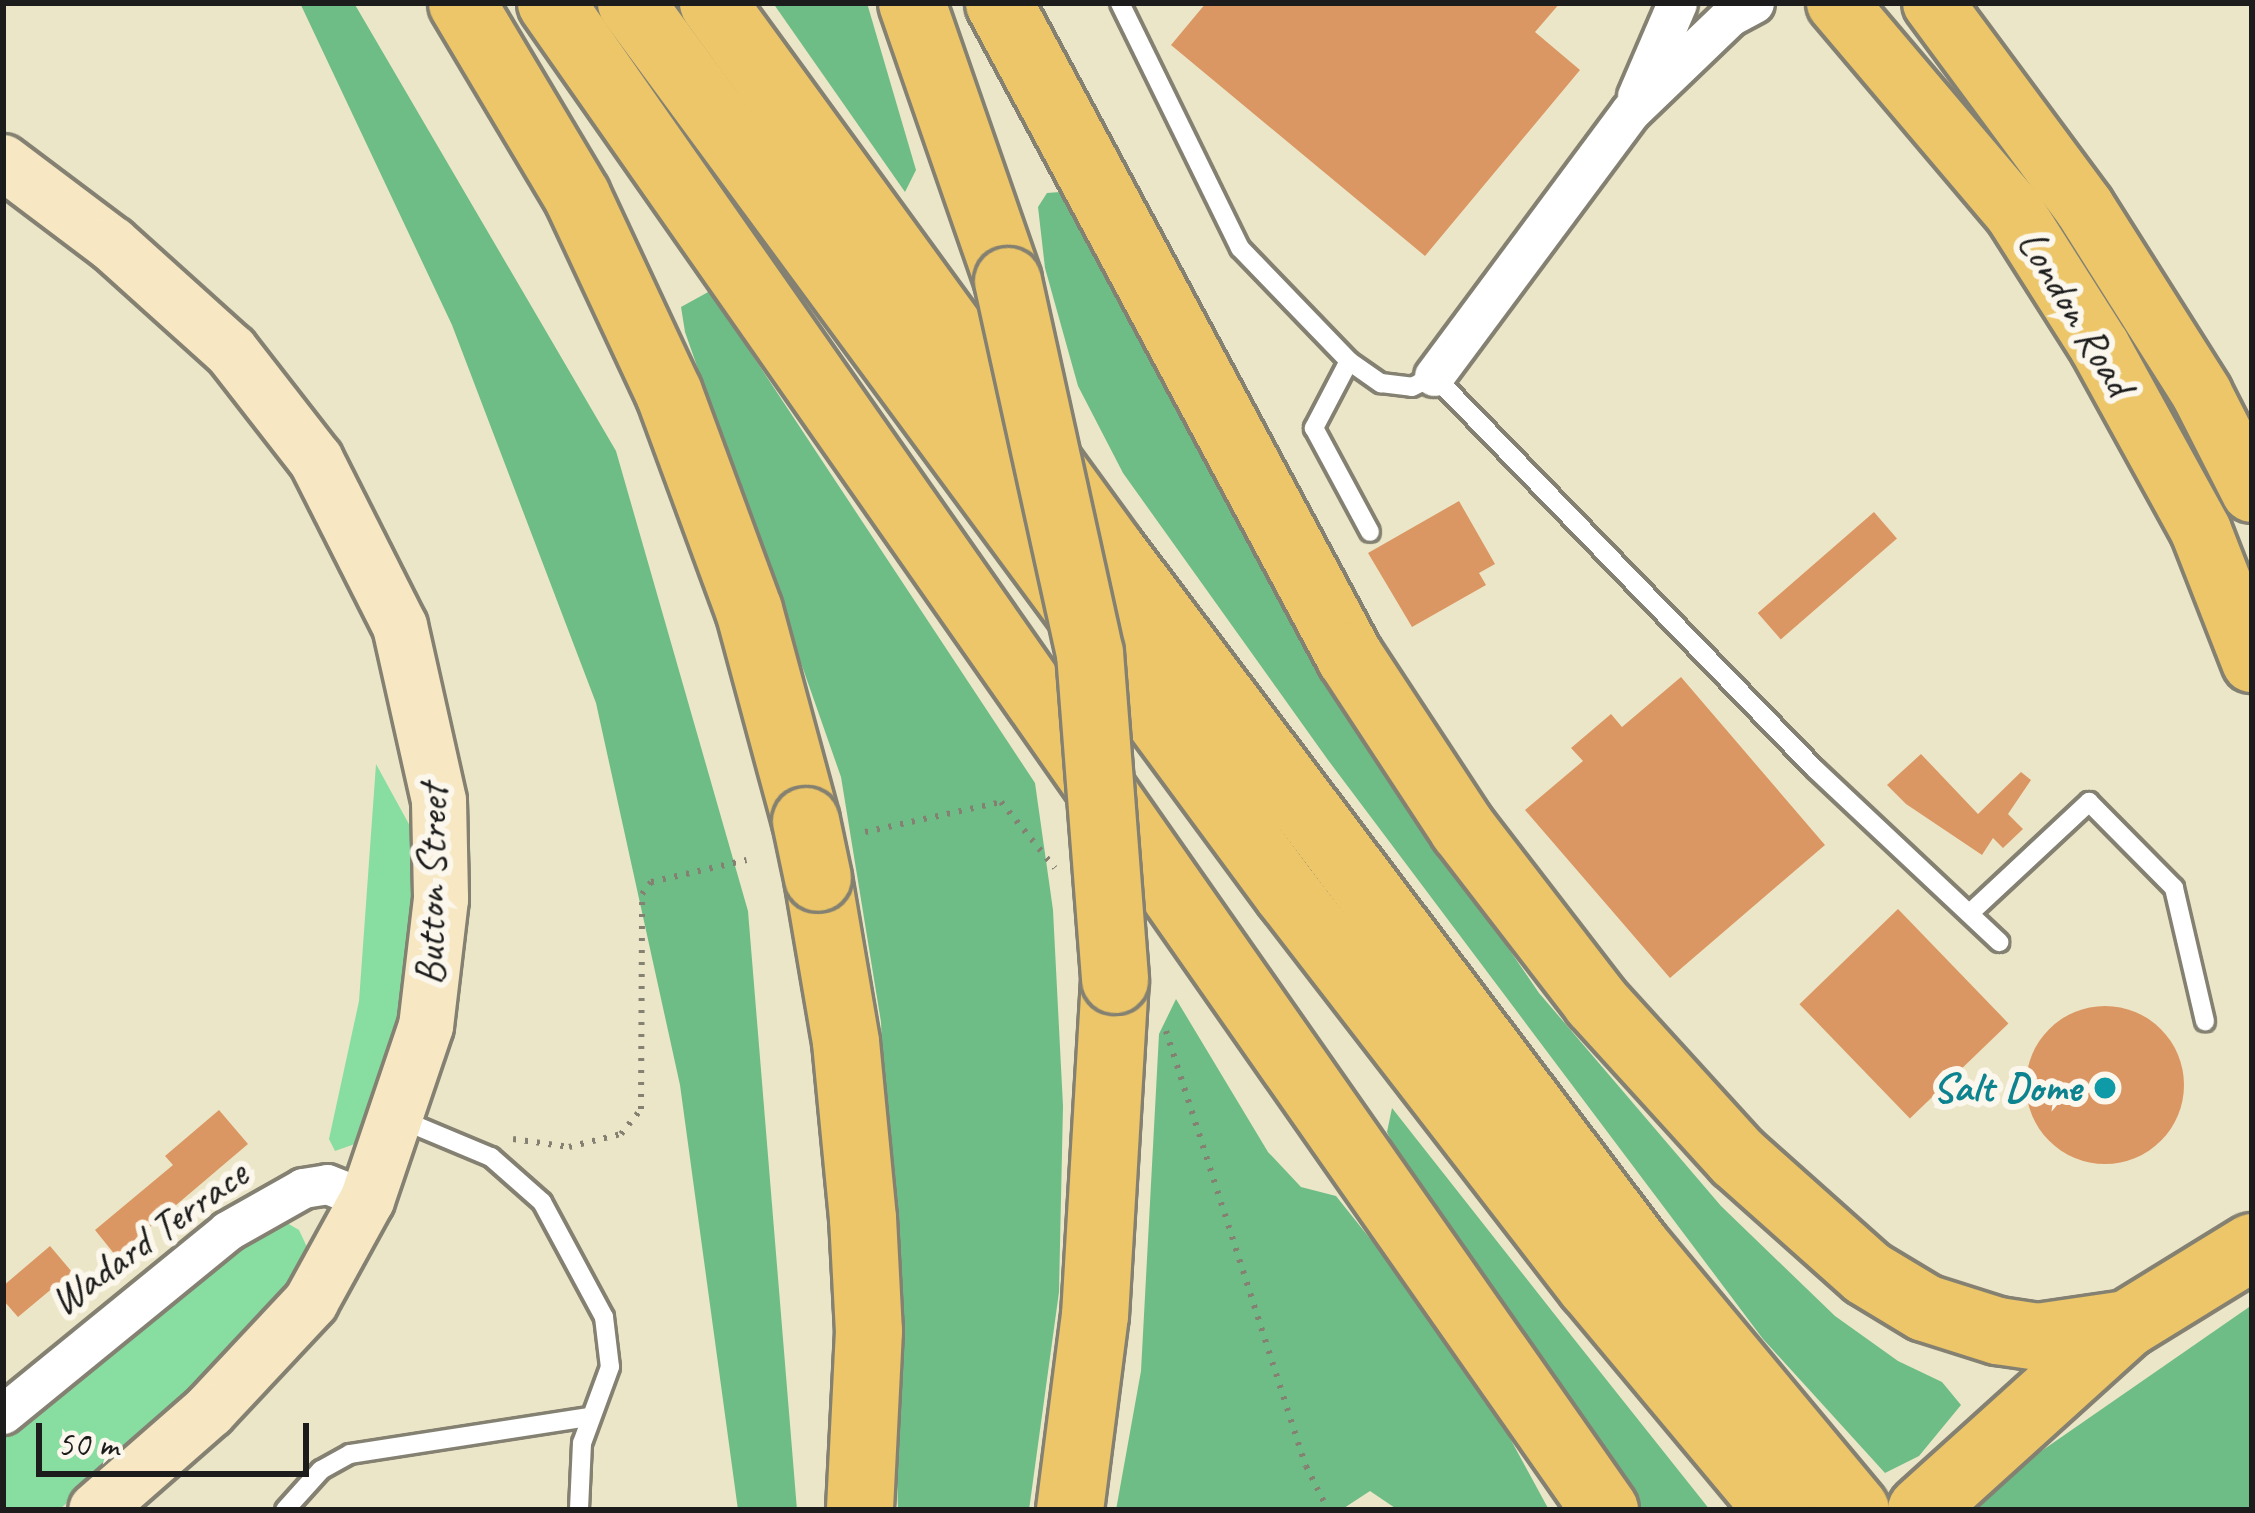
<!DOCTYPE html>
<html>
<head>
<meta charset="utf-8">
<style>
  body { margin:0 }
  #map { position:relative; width:2255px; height:1513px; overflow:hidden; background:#ece6c8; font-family:Caveat,sans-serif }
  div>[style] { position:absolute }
  .green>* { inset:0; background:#88dea0 }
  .forest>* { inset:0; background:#6ebd86 }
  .building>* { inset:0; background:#db9763; transform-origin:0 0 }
  .round { border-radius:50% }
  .path>* { height:6px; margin-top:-3px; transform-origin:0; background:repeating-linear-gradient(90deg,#848172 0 3px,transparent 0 12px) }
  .roads { filter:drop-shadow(3px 0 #848172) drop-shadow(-3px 0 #848172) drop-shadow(0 3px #848172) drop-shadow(0 -3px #848172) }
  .lane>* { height:18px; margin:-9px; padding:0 9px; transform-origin:9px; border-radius:9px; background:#fff }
  .street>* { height:39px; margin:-19.5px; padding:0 19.5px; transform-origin:19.5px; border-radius:19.5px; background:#fff }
  .secondary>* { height:54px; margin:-27px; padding:0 27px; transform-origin:27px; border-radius:27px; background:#f7e8c3 }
  .primary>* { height:60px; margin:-30px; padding:0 30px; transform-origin:30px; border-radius:30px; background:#ecc669 }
  .highway>* { height:66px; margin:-33px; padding:0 33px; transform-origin:33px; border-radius:33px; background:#ecc669 }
  .bridges { filter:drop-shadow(3px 0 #848172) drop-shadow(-3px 0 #848172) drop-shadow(0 3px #848172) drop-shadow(0 -3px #848172) }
  .highway-bridge>* { height:66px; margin:-33px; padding:0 33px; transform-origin:33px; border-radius:33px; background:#ecc669 }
  .dots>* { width:33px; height:33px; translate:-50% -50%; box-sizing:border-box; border:6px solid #fbf7ec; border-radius:50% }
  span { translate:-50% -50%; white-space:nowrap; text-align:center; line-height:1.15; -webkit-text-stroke:12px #fbf7ec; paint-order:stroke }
  .street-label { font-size:42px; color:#1c1c1c }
  .culture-label { font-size:42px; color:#0d838f; font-weight:700 }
  .right { translate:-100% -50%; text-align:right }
  .frame { position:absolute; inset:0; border:6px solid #1c1c1c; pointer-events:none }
  .scale { position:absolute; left:36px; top:1423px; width:273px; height:54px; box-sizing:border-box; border:6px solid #1c1c1c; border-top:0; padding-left:15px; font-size:36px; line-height:42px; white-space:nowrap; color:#1c1c1c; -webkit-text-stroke:9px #fbf7ec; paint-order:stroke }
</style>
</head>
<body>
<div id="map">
  <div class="green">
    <div style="clip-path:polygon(376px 764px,422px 848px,414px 968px,369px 1139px,335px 1151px,329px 1139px,359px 1001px)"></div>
    <div style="clip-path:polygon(282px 1220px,299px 1230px,307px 1247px,301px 1266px,235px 1352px,59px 1510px,3px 1510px,3px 1427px,208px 1255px)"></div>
  </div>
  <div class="forest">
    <div style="clip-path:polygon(300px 3px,354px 3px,616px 451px,748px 911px,797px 1510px,738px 1510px,680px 1085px,596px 703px,452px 325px)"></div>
    <div style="clip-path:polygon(773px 3px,867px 3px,916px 170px,905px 192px)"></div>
    <div style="clip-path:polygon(1060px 192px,1310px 659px,1539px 993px,1721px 1206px,1835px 1316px,1898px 1361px,1942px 1382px,1961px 1405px,1919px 1456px,1885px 1473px,1763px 1339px,1328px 760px,1123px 473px,1078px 386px,1045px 268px,1038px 207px,1047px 193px)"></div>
    <div style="clip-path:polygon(710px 291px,1035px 783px,1053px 910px,1063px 1106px,1059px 1292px,1029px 1510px,898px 1510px,881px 1022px,841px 777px,685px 332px,681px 307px)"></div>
    <div style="clip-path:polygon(1176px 999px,1268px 1152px,1301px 1187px,1336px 1196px,1392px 1266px,1506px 1431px,1549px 1510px,1398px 1510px,1370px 1491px,1341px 1510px,1116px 1510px,1141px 1371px,1159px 1034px)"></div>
    <div style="clip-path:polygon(1392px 1108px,1574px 1339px,1710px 1510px,1630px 1510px,1402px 1163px,1387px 1132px)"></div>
    <div style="clip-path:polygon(2252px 1305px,2252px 1510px,1975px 1510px,2037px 1454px)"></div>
  </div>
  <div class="building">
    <div style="clip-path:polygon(1206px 3px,1560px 3px,1535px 32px,1580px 70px,1425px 256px,1171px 45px)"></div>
    <div style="clip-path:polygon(1459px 501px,1495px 564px,1479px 573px,1486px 585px,1412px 627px,1368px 553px)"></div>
    <div style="left:1874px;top:512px;width:35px;height:154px;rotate:49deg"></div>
    <div style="clip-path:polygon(1681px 677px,1825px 845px,1670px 978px,1525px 810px,1583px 761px,1571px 748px,1611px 714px,1622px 727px)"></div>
    <div style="clip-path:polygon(1921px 754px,1978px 814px,2021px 772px,2031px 780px,2008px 814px,2023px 829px,2003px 848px,1993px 838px,1982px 855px,1906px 804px,1887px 785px)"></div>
    <div style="left:1898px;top:909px;width:159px;height:137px;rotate:46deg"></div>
    <div class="round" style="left:2026px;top:1006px;width:158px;height:158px"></div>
    <div style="clip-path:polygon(219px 1110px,248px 1144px,116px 1256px,95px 1230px,173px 1165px,165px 1156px)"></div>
    <div style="clip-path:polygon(50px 1246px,72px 1272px,18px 1317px,3px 1300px,3px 1286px)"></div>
  </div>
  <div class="path">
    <div style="left:865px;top:832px;width:139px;rotate:-12.4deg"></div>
    <div style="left:1001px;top:802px;width:85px;rotate:50.7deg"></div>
    <div style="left:1166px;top:1031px;width:457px;rotate:72.2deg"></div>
    <div style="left:1306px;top:1466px;width:49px;rotate:63.4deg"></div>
    <div style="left:513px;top:1139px;width:57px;rotate:8.1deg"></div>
    <div style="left:569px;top:1147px;width:54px;rotate:-14deg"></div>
    <div style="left:621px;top:1134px;width:32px;rotate:-51deg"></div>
    <div style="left:641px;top:1109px;width:215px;rotate:-89.7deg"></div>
    <div style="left:642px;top:894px;width:15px;rotate:-53deg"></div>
    <div style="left:651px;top:882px;width:98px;rotate:-13deg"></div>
  </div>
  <div class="roads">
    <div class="lane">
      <div style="left:1120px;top:3px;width:273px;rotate:63.9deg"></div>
      <div style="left:1240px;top:248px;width:157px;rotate:46deg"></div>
      <div style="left:1349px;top:361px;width:39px;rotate:35deg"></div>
      <div style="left:1381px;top:383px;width:31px;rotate:7deg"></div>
      <div style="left:1412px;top:387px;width:25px;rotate:-27deg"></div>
      <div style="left:1434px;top:376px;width:547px;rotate:45.89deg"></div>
      <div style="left:1815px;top:769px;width:253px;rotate:43.2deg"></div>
      <div style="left:1349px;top:361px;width:76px;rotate:117.6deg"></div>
      <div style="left:1314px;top:428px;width:118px;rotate:61.7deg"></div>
      <div style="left:1970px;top:913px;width:163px;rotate:-43deg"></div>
      <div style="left:2089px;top:802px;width:121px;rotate:45.3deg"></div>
      <div style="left:2174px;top:888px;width:137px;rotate:76.9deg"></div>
      <div style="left:400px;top:1119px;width:99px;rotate:22.7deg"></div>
      <div style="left:491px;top:1157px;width:68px;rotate:41.4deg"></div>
      <div style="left:542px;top:1202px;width:131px;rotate:61.7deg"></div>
      <div style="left:604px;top:1317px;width:50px;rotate:83.2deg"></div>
      <div style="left:610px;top:1367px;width:81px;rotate:110.2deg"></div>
      <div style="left:582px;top:1443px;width:67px;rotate:92.6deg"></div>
      <div style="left:285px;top:1510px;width:54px;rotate:-48deg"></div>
      <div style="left:321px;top:1470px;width:33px;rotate:-29deg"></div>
      <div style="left:350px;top:1454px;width:243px;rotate:-8.8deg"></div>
    </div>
    <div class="street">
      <div style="left:1637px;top:96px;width:101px;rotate:-66.7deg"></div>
      <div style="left:1434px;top:376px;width:329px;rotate:-53.4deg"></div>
      <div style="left:1630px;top:112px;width:139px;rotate:-43.8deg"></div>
      <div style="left:1730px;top:16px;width:27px;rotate:-28deg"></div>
      <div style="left:3px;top:1414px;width:289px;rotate:-39.2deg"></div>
      <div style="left:227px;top:1231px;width:87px;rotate:-29.5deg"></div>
      <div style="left:303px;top:1188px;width:24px;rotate:-9deg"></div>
      <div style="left:327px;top:1184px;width:43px;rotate:21.8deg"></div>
    </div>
    <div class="secondary">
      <div style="left:3px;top:162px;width:136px;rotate:37deg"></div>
      <div style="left:112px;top:244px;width:160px;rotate:42deg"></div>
      <div style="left:231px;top:351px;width:138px;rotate:52.1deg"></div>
      <div style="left:316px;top:460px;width:186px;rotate:63.2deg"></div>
      <div style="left:400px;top:626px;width:179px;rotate:77.4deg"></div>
      <div style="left:439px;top:801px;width:98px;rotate:88.8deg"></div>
      <div style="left:441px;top:899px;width:128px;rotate:96.7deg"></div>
      <div style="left:426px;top:1026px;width:184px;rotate:108.7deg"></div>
      <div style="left:367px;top:1200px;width:116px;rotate:118.8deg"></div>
      <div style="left:311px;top:1302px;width:149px;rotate:133.1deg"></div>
      <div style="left:209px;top:1411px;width:150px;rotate:138.8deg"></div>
    </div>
    <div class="primary">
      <div style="left:1837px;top:3px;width:275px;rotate:49.7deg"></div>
      <div style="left:2015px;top:213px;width:159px;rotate:57.6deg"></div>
      <div style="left:2100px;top:347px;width:210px;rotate:61.2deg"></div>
      <div style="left:2201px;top:531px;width:141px;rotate:68.7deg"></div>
      <div style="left:1933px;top:3px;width:254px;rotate:53.5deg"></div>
      <div style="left:2084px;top:207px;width:221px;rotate:57.7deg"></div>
      <div style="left:2202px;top:394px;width:110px;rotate:63deg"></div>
    </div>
    <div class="highway">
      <div style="left:462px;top:3px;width:225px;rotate:59.2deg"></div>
      <div style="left:577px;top:196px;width:217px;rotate:65deg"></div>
      <div style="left:669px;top:393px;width:231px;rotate:69.8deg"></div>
      <div style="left:749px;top:610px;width:219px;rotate:74.9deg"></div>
      <div style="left:551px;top:3px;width:1839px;rotate:55.03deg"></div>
      <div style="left:631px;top:3px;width:1106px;rotate:53.61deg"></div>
      <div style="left:1287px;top:893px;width:497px;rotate:52.3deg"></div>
      <div style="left:1591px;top:1286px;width:292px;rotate:50.1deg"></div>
      <div style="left:713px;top:3px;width:678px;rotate:53.94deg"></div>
      <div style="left:1112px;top:551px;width:872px;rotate:52.97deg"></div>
      <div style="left:1637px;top:1247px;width:342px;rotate:50.2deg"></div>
      <div style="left:912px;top:3px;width:294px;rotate:70.9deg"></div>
      <div style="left:999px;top:3px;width:742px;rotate:61.78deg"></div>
      <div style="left:1350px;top:657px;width:206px;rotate:56.7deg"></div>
      <div style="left:1463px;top:829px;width:218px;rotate:52.4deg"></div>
      <div style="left:1596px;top:1002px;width:210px;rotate:47.7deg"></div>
      <div style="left:1737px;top:1157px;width:174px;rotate:41.7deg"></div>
      <div style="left:1867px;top:1273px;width:68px;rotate:31.1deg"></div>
      <div style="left:1925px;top:1308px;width:77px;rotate:17.5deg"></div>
      <div style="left:1998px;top:1331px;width:40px;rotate:8.5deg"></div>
      <div style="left:2038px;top:1337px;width:90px;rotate:-8.3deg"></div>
      <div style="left:818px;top:878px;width:166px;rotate:80.3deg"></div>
      <div style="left:846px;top:1042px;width:177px;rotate:84.5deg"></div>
      <div style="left:863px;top:1218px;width:113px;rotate:87deg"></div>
      <div style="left:869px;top:1331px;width:179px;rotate:92.9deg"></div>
      <div style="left:1070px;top:1510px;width:196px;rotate:-82.7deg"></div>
      <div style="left:1095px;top:1316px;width:337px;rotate:-86.6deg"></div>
      <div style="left:1921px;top:1510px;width:278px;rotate:-42.1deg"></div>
      <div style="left:2127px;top:1324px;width:147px;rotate:-31.6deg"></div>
    </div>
  </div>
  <div class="bridges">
    <div class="highway-bridge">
      <div style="left:1008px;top:281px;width:381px;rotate:77.6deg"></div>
      <div style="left:1090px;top:653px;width:328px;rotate:85.6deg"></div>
      <div style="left:806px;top:821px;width:58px;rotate:78.1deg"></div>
    </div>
  </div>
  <div class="dots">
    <div style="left:2105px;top:1088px;background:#0f9aa8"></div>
  </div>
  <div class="street-label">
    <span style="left:2075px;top:313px;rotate:59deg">London Road</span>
    <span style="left:432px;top:885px;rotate:-89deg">Button Street</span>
    <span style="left:149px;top:1238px;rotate:-36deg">Wadard Terrace</span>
  </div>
  <div class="culture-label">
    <span class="right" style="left:2081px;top:1088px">Salt Dome</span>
  </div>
  <div class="frame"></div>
  <div class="scale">50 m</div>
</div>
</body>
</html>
